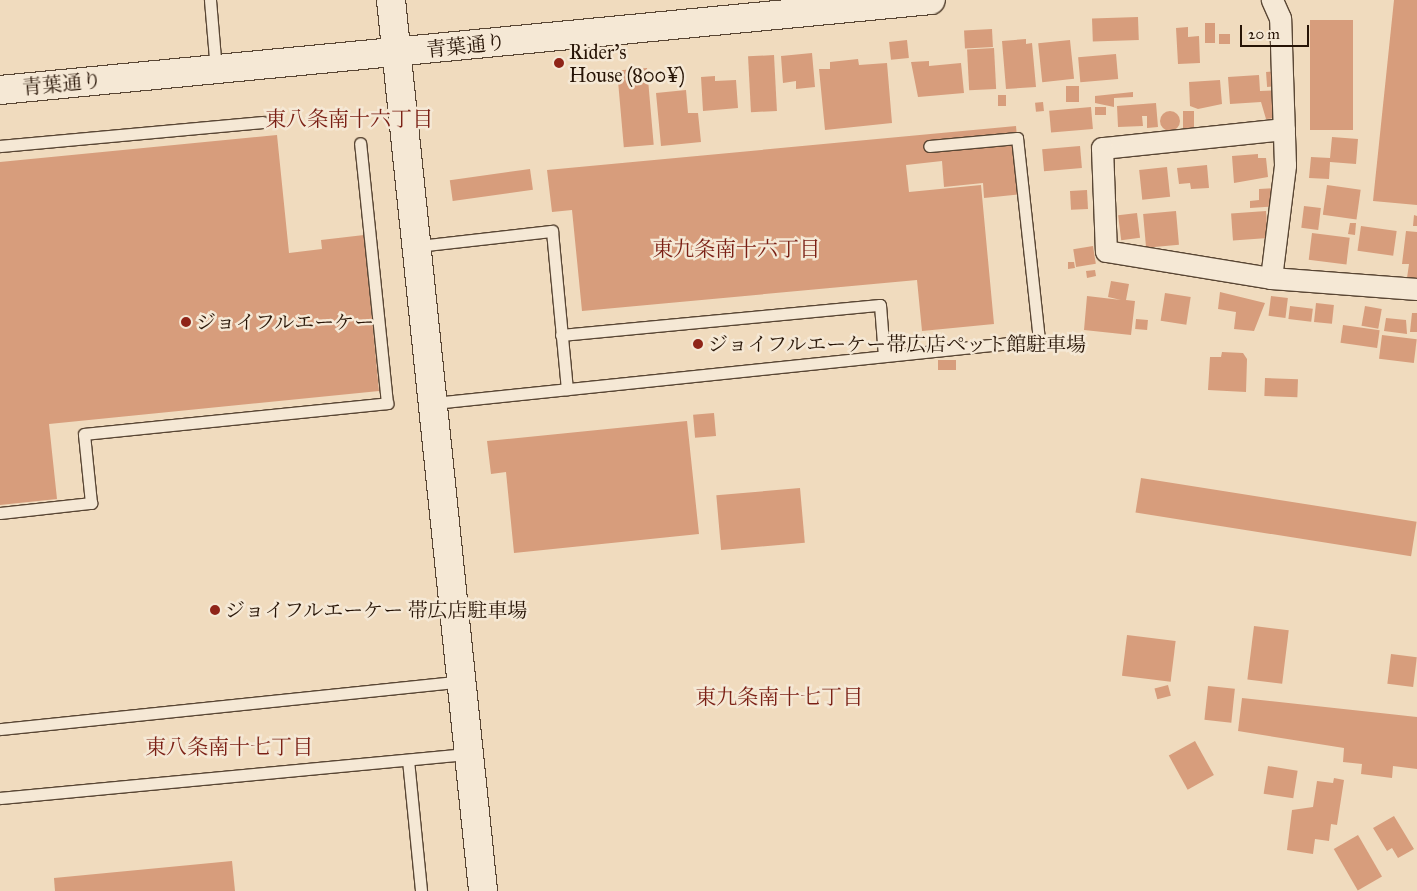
<!DOCTYPE html>
<html>
<head>
<meta charset="utf-8">
<style>
  body { margin:0 }
  #map { position:relative; width:1417px; height:891px; overflow:hidden; background:#f0dbbe; font-family:"IM FELL Great Primer","Noto Serif JP",serif }
  div>[style] { position:absolute }
  .building>* { inset:0; background:#d79d7c; transform-origin:0 0 }
  .round { border-radius:50% }
  .roads { filter:drop-shadow(1px 0 #594634) drop-shadow(-1px 0 #594634) drop-shadow(0 1px #594634) drop-shadow(0 -1px #594634) }
  .lane>* { height:11px; margin:-5.5px; padding:0 5.5px; transform-origin:5.5px; border-radius:5.5px; background:#f5e8d5 }
  .street>* { height:21px; margin:-10.5px; padding:0 10.5px; transform-origin:10.5px; border-radius:10.5px; background:#f5e8d5 }
  .secondary>* { height:28px; margin:-14px; padding:0 14px; transform-origin:14px; border-radius:14px; background:#f5e8d5 }
  .dots>* { width:14px; height:14px; translate:-50% -50%; box-sizing:border-box; border:2px solid #f5e8d5; border-radius:50% }
  span { translate:-50% -50%; white-space:nowrap; text-align:center; line-height:1.15; -webkit-text-stroke:5px #f5e8d5; paint-order:stroke }
  .street-label { font-size:20px; color:#271406 }
  .poi-label { font-size:20px; color:#271406 }
  .left { translate:0 -50%; text-align:left }
  .neighbourhood-label { font-size:21px; color:#7a1f14 }
  .scale { position:absolute; left:1240px; top:25px; width:69px; height:22px; box-sizing:border-box; border:2px solid #271406; border-top:0; padding-left:6px; font-size:15px; line-height:18px; white-space:nowrap; color:#271406; -webkit-text-stroke:4px #f5e8d5; paint-order:stroke }
</style>
</head>
<body>
<div id="map">
  <div class="building">
    <div style="clip-path:polygon(1394px 0,1417px 0,1417px 205px,1373px 201px)"></div>
    <div style="left:1138px;top:17px;width:23px;height:46px;rotate:88deg"></div>
    <div style="left:1310px;top:20px;width:43px;height:110px"></div>
    <div style="left:1205px;top:23px;width:10px;height:20px"></div>
    <div style="clip-path:polygon(1188px 27px,1188px 37px,1199px 36px,1200px 63px,1178px 64px,1176px 28px)"></div>
    <div style="left:992px;top:29px;width:18px;height:28px;rotate:87deg"></div>
    <div style="left:1219px;top:34px;width:11px;height:10px"></div>
    <div style="clip-path:polygon(1026px 39px,1026px 44px,1032px 43px,1036px 87px,1006px 89px,1002px 41px)"></div>
    <div style="left:907px;top:40px;width:18px;height:18px;rotate:84deg"></div>
    <div style="left:1070px;top:40px;width:39px;height:32px;rotate:84deg"></div>
    <div style="left:994px;top:48px;width:41px;height:27px;rotate:87deg"></div>
    <div style="clip-path:polygon(812px 53px,815px 87px,796px 89px,796px 81px,783px 83px,781px 56px)"></div>
    <div style="left:1116px;top:54px;width:25px;height:38px;rotate:85deg"></div>
    <div style="left:774px;top:55px;width:56px;height:26px;rotate:87deg"></div>
    <div style="clip-path:polygon(858px 59px,859px 65px,887px 63px,892px 123px,825px 130px,819px 69px,830px 69px,830px 62px)"></div>
    <div style="clip-path:polygon(929px 61px,929px 66px,961px 63px,964px 93px,918px 97px,911px 62px)"></div>
    <div style="left:647px;top:68px;width:77px;height:30px;rotate:85deg"></div>
    <div style="left:1280px;top:71px;width:15px;height:14px;rotate:86deg"></div>
    <div style="clip-path:polygon(1259px 75px,1260px 91px,1280px 90px,1276px 118px,1266px 119px,1261px 102px,1230px 104px,1228px 77px)"></div>
    <div style="clip-path:polygon(715px 76px,715px 81px,736px 80px,738px 108px,703px 111px,701px 77px)"></div>
    <div style="clip-path:polygon(1220px 80px,1222px 104px,1198px 109px,1190px 106px,1189px 82px)"></div>
    <div style="left:1066px;top:86px;width:13px;height:16px"></div>
    <div style="clip-path:polygon(686px 90px,688px 113px,698px 113px,701px 142px,661px 146px,656px 93px)"></div>
    <div style="clip-path:polygon(1133px 92px,1133px 97px,1114px 98px,1114px 107px,1095px 103px,1095px 96px)"></div>
    <div style="left:998px;top:95px;width:8px;height:11px"></div>
    <div style="left:1043px;top:102px;width:9px;height:8px;rotate:84deg"></div>
    <div style="clip-path:polygon(1156px 103px,1158px 127px,1147px 128px,1147px 116px,1142px 116px,1143px 126px,1118px 127px,1117px 106px)"></div>
    <div style="left:1091px;top:107px;width:22px;height:42px;rotate:85deg"></div>
    <div style="left:1106px;top:107px;width:8px;height:11px;rotate:90deg"></div>
    <div class="round" style="left:1160px;top:111px;width:20px;height:20px"></div>
    <div style="left:1183px;top:111px;width:11px;height:20px"></div>
    <div style="clip-path:polygon(1016px 126px,1022px 194px,984px 198px,983px 183px,944px 187px,942px 161px,906px 165px,909px 192px,981px 185px,994px 324px,922px 331px,917px 280px,582px 311px,572px 210px,552px 212px,547px 170px)"></div>
    <div style="clip-path:polygon(277px 135px,289px 253px,322px 249px,321px 240px,364px 235px,379px 391px,49px 424px,57px 499px,0 505px,0 162px)"></div>
    <div style="clip-path:polygon(1332px 137px,1358px 139px,1356px 164px,1330px 162px,1329px 179px,1309px 178px,1311px 157px,1330px 158px)"></div>
    <div style="left:1080px;top:146px;width:22px;height:38px;rotate:85deg"></div>
    <div style="clip-path:polygon(1258px 154px,1258px 158px,1266px 158px,1268px 177px,1234px 183px,1232px 156px)"></div>
    <div style="clip-path:polygon(1207px 165px,1209px 188px,1191px 189px,1190px 183px,1179px 184px,1177px 168px)"></div>
    <div style="left:1167px;top:167px;width:30px;height:28px;rotate:84deg"></div>
    <div style="left:530px;top:169px;width:21px;height:81px;rotate:82deg"></div>
    <div style="left:1327px;top:185px;width:34px;height:30px;rotate:8deg"></div>
    <div style="clip-path:polygon(1276px 188px,1278px 206px,1250px 208px,1250px 201px,1259px 200px,1259px 189px)"></div>
    <div style="left:1087px;top:190px;width:19px;height:17px;rotate:87deg"></div>
    <div style="left:1304px;top:206px;width:17px;height:22px;rotate:7deg"></div>
    <div style="left:1176px;top:211px;width:34px;height:33px;rotate:85deg"></div>
    <div style="left:1266px;top:211px;width:27px;height:35px;rotate:86deg"></div>
    <div style="left:1137px;top:213px;width:25px;height:19px;rotate:83deg"></div>
    <div style="clip-path:polygon(1414px 215px,1417px 216px,1417px 226px,1413px 226px)"></div>
    <div style="clip-path:polygon(1350px 223px,1356px 223px,1355px 235px,1348px 234px)"></div>
    <div style="left:1361px;top:226px;width:36px;height:25px;rotate:8deg"></div>
    <div style="clip-path:polygon(1406px 231px,1417px 232px,1417px 286px,1406px 285px,1409px 264px,1402px 264px)"></div>
    <div style="left:1312px;top:233px;width:38px;height:27px;rotate:7deg"></div>
    <div style="left:1093px;top:246px;width:18px;height:20px;rotate:81deg"></div>
    <div style="clip-path:polygon(1068px 262px,1074px 262px,1075px 268px,1068px 269px)"></div>
    <div style="clip-path:polygon(1095px 270px,1096px 276px,1087px 278px,1086px 271px)"></div>
    <div style="clip-path:polygon(1111px 281px,1129px 284px,1126px 300px,1135px 301px,1131px 335px,1084px 330px,1087px 296px,1121px 300px,1108px 297px)"></div>
    <div style="clip-path:polygon(1220px 292px,1265px 303px,1254px 331px,1234px 329px,1236px 312px,1218px 309px)"></div>
    <div style="left:1165px;top:293px;width:26px;height:28px;rotate:9deg"></div>
    <div style="left:1271px;top:296px;width:17px;height:20px;rotate:7deg"></div>
    <div style="left:1316px;top:303px;width:18px;height:19px;rotate:6deg"></div>
    <div style="left:1290px;top:306px;width:23px;height:13px;rotate:7deg"></div>
    <div style="left:1365px;top:306px;width:17px;height:20px;rotate:10deg"></div>
    <div style="clip-path:polygon(1412px 313px,1417px 313px,1417px 332px,1410px 332px)"></div>
    <div style="clip-path:polygon(1386px 318px,1406px 320px,1407px 334px,1384px 331px)"></div>
    <div style="left:1136px;top:319px;width:12px;height:10px;rotate:5deg"></div>
    <div style="left:1343px;top:325px;width:37px;height:18px;rotate:8deg"></div>
    <div style="left:1382px;top:335px;width:35px;height:24px;rotate:7deg"></div>
    <div style="clip-path:polygon(1222px 352px,1243px 353px,1247px 359px,1246px 392px,1208px 390px,1210px 357px,1221px 357px)"></div>
    <div style="left:956px;top:360px;width:10px;height:18px;rotate:90deg"></div>
    <div style="left:1265px;top:378px;width:33px;height:18px;rotate:2deg"></div>
    <div style="left:714px;top:413px;width:23px;height:21px;rotate:85deg"></div>
    <div style="clip-path:polygon(687px 421px,699px 534px,514px 553px,506px 472px,491px 474px,487px 441px)"></div>
    <div style="left:1141px;top:478px;width:279px;height:35px;rotate:9deg"></div>
    <div style="left:800px;top:488px;width:55px;height:84px;rotate:85deg"></div>
    <div style="left:1254px;top:626px;width:35px;height:54px;rotate:7deg"></div>
    <div style="left:1127px;top:635px;width:49px;height:41px;rotate:7deg"></div>
    <div style="left:1391px;top:654px;width:26px;height:30px;rotate:7deg"></div>
    <div style="left:1168px;top:685px;width:11px;height:14px;rotate:75deg"></div>
    <div style="left:1208px;top:686px;width:27px;height:34px;rotate:6deg"></div>
    <div style="clip-path:polygon(1242px 698px,1417px 717px,1417px 769px,1393px 766px,1392px 778px,1361px 774px,1362px 764px,1343px 762px,1344px 748px,1238px 731px)"></div>
    <div style="left:1195px;top:741px;width:39px;height:30px;rotate:61deg"></div>
    <div style="left:1268px;top:766px;width:30px;height:28px;rotate:9deg"></div>
    <div style="clip-path:polygon(1334px 778px,1344px 780px,1337px 825px,1331px 824px,1329px 841px,1315px 839px,1313px 854px,1287px 850px,1292px 810px,1313px 807px,1317px 781px,1333px 783px)"></div>
    <div style="clip-path:polygon(1394px 816px,1414px 849px,1398px 858px,1392px 848px,1387px 851px,1373px 828px)"></div>
    <div style="left:1358px;top:835px;width:48px;height:28px;rotate:60deg"></div>
    <div style="clip-path:polygon(232px 861px,235px 891px,55px 891px,54px 878px)"></div>
  </div>
  <div class="roads">
    <div class="lane">
      <div style="left:210px;top:0;width:70px;rotate:85.1deg"></div>
      <div style="left:0;top:146px;width:264px;rotate:-5.2deg"></div>
      <div style="left:418px;top:246px;width:135px;rotate:-6.4deg"></div>
      <div style="left:552px;top:231px;width:159px;rotate:84.6deg"></div>
      <div style="left:561px;top:335px;width:320px;rotate:-5.4deg"></div>
      <div style="left:880px;top:305px;width:51px;rotate:85.5deg"></div>
      <div style="left:434px;top:403px;width:608px;rotate:-5.94deg"></div>
      <div style="left:1039px;top:340px;width:203px;rotate:-96.2deg"></div>
      <div style="left:1017px;top:138px;width:88px;rotate:174.8deg"></div>
      <div style="left:0;top:513px;width:92px;rotate:-6.3deg"></div>
      <div style="left:91px;top:503px;width:69px;rotate:-95.8deg"></div>
      <div style="left:84px;top:434px;width:305px;rotate:-5.8deg"></div>
      <div style="left:387px;top:403px;width:261px;rotate:-95.9deg"></div>
      <div style="left:0;top:729px;width:464px;rotate:-5.9deg"></div>
      <div style="left:408px;top:760px;width:132px;rotate:84.3deg"></div>
      <div style="left:0;top:798px;width:471px;rotate:-5.4deg"></div>
    </div>
    <div class="street">
      <div style="left:1284px;top:129px;width:183px;rotate:174deg"></div>
      <div style="left:1102px;top:148px;width:103px;rotate:87.8deg"></div>
      <div style="left:1106px;top:251px;width:167px;rotate:9.3deg"></div>
      <div style="left:1271px;top:278px;width:146px;rotate:4.3deg"></div>
      <div style="left:1271px;top:278px;width:114px;rotate:-82.9deg"></div>
      <div style="left:1285px;top:165px;width:147px;rotate:-91.9deg"></div>
      <div style="left:1280px;top:18px;width:20px;rotate:-114deg"></div>
    </div>
    <div class="secondary">
      <div style="left:391px;top:0;width:896px;rotate:84.1deg"></div>
      <div style="left:0;top:90px;width:935px;rotate:-5.52deg"></div>
    </div>
  </div>
  <div class="dots">
    <div style="left:559px;top:63px;background:#8f2418"></div>
    <div style="left:186px;top:322px;background:#8f2418"></div>
    <div style="left:698px;top:344px;background:#8f2418"></div>
    <div style="left:215px;top:610px;background:#8f2418"></div>
  </div>
  <div class="street-label">
    <span style="left:466px;top:46px;rotate:-6deg">青葉通り</span>
    <span style="left:62px;top:84px;rotate:-5deg">青葉通り</span>
  </div>
  <div class="poi-label">
    <span class="left" style="left:569px;top:64px">Rider’s<br>House (800¥)</span>
    <span class="left" style="left:196px;top:322px">ジョイフルエーケー</span>
    <span class="left" style="left:708px;top:344px">ジョイフルエーケー帯広店ペット館駐車場</span>
    <span class="left" style="left:225px;top:610px">ジョイフルエーケー 帯広店駐車場</span>
  </div>
  <div class="neighbourhood-label">
    <span style="left:349px;top:119px">東八条南十六丁目</span>
    <span style="left:736px;top:249px">東九条南十六丁目</span>
    <span style="left:779px;top:697px">東九条南十七丁目</span>
    <span style="left:229px;top:747px">東八条南十七丁目</span>
  </div>
  <div class="scale">20 m</div>
</div>
</body>
</html>
